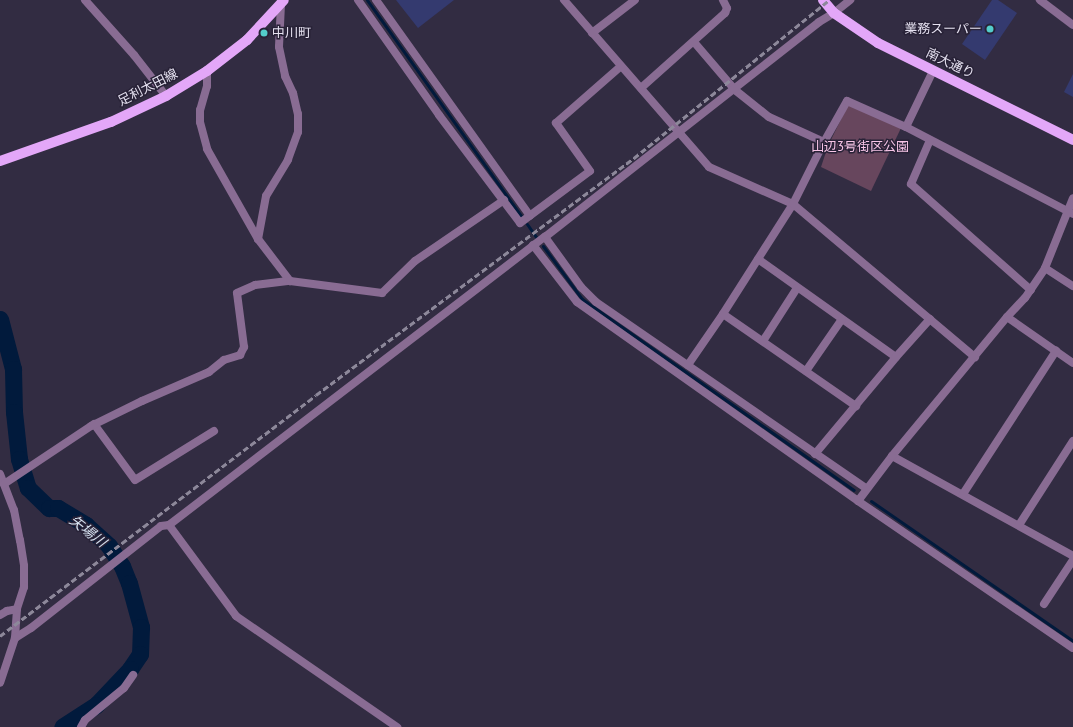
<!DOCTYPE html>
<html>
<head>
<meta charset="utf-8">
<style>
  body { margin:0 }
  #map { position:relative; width:1073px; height:727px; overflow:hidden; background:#322c42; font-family:"PT Sans","Noto Sans JP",sans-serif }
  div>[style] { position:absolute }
  .green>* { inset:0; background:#67465d }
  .stream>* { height:3px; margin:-1.5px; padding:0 1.5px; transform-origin:1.5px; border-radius:1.5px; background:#011a3c }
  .river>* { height:17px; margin:-8.5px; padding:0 8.5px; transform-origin:8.5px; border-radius:8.5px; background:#011a3c }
  .building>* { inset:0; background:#343a6f }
  .minor>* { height:8px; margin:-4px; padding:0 4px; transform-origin:4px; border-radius:4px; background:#896c93 }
  .tertiary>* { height:8px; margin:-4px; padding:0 4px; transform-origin:4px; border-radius:4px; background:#896c93 }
  .primary>* { height:10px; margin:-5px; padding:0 5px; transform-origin:5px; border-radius:5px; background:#e3a7f8 }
  .rail>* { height:3px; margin-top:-1.5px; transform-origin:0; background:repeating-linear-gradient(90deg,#8d889a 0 6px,transparent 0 9px) }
  .dots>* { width:11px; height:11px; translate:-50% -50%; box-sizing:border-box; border:2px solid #282237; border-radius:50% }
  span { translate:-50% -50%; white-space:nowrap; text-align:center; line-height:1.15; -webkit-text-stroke:3px #282237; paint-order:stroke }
  .poi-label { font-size:13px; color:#e6e2f1 }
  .right { translate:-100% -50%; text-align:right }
  .left { translate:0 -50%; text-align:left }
  .street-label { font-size:13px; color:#e6e2f1 }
  .park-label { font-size:13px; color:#f7c5e7 }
  .water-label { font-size:14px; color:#d6e2f1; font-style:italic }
</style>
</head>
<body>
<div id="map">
  <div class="green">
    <div style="clip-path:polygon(848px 105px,901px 128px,871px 191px,821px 167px,828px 146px)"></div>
  </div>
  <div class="stream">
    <div style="left:367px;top:0;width:265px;rotate:54.5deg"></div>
    <div style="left:527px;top:224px;width:16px;rotate:55deg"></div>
    <div style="left:543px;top:246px;width:66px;rotate:53.7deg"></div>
    <div style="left:582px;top:299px;width:332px;rotate:35.1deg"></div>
    <div style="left:871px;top:501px;width:246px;rotate:34.7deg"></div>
  </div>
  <div class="river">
    <div style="left:0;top:319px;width:52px;rotate:75.4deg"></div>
    <div style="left:13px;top:369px;width:43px;rotate:88.7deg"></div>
    <div style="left:14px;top:412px;width:47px;rotate:83.9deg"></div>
    <div style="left:19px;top:459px;width:30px;rotate:73deg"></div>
    <div style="left:28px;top:488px;width:29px;rotate:44deg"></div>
    <div style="left:49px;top:508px;width:9px"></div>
    <div style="left:58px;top:508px;width:33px;rotate:31deg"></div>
    <div style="left:86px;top:525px;width:31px;rotate:42deg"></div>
    <div style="left:109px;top:546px;width:24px;rotate:57deg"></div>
    <div style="left:122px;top:566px;width:18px;rotate:68deg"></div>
    <div style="left:129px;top:583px;width:46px;rotate:74.7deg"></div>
    <div style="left:141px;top:627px;width:27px;rotate:92deg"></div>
    <div style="left:140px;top:654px;width:18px;rotate:124deg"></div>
    <div style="left:130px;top:669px;width:50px;rotate:133.4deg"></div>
    <div style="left:96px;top:705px;width:40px;rotate:147.1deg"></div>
  </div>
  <div class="building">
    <div style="clip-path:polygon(396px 0,454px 0,418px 28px)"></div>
    <div style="clip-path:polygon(992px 0,998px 0,1017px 13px,985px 60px,962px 44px)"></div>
    <div style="clip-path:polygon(1073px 74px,1073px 97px,1064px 92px)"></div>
  </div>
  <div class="minor">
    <div style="left:85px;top:0;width:74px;rotate:48.3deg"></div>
    <div style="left:134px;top:55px;width:52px;rotate:52deg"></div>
    <div style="left:358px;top:0;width:141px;rotate:54.8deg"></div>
    <div style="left:439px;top:115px;width:135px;rotate:53.1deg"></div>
    <div style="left:520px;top:223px;width:87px;rotate:-36.6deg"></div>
    <div style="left:590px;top:171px;width:59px;rotate:-125.3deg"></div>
    <div style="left:556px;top:123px;width:85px;rotate:-41.2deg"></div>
    <div style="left:376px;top:0;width:265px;rotate:54.5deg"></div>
    <div style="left:564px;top:0;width:221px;rotate:49deg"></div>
    <div style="left:709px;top:167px;width:92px;rotate:23.8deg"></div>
    <div style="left:793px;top:204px;width:130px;rotate:122.5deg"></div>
    <div style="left:723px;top:314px;width:62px;rotate:124.5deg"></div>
    <div style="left:1040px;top:0;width:41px;rotate:37.1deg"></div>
    <div style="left:281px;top:4px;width:43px;rotate:92.7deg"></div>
    <div style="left:279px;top:47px;width:30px;rotate:78deg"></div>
    <div style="left:285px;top:76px;width:19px;rotate:65deg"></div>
    <div style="left:293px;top:93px;width:22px;rotate:77deg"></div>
    <div style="left:298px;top:114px;width:18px;rotate:90deg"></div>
    <div style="left:298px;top:132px;width:30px;rotate:110deg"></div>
    <div style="left:288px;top:160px;width:42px;rotate:121.4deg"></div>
    <div style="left:266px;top:196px;width:44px;rotate:100.5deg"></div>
    <div style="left:258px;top:239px;width:53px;rotate:52.7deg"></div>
    <div style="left:592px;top:33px;width:54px;rotate:-37.5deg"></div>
    <div style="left:694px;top:42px;width:63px;rotate:49.5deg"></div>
    <div style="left:735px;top:90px;width:43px;rotate:38.5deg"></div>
    <div style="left:769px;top:117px;width:60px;rotate:24.4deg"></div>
    <div style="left:824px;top:142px;width:69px;rotate:116.6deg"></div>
    <div style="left:793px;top:204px;width:238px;rotate:40.1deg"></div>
    <div style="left:207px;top:71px;width:15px;rotate:90deg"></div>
    <div style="left:207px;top:86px;width:25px;rotate:106deg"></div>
    <div style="left:200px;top:110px;width:12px;rotate:90deg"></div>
    <div style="left:200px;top:122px;width:28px;rotate:75deg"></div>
    <div style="left:207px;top:149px;width:103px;rotate:60.5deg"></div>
    <div style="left:641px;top:88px;width:113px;rotate:-41.8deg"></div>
    <div style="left:725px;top:13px;width:5px;rotate:-68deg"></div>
    <div style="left:727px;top:8px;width:9px;rotate:-117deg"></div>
    <div style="left:906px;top:127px;width:188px;rotate:27.5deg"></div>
    <div style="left:930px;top:140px;width:48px;rotate:113.4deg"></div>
    <div style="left:911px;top:184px;width:160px;rotate:41.5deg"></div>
    <div style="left:824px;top:142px;width:47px;rotate:-60.7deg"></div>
    <div style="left:847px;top:101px;width:64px;rotate:23.8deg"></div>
    <div style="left:906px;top:127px;width:62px;rotate:-64.3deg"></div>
    <div style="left:545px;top:237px;width:62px;rotate:54.2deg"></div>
    <div style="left:581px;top:287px;width:21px;rotate:45deg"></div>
    <div style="left:596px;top:302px;width:329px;rotate:34.6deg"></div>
    <div style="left:533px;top:245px;width:72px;rotate:52.3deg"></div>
    <div style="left:577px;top:302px;width:344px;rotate:35.3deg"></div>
    <div style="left:858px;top:501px;width:260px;rotate:34.4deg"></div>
    <div style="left:758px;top:259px;width:169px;rotate:35.4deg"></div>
    <div style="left:1045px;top:268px;width:33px;rotate:33deg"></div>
    <div style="left:723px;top:314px;width:162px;rotate:34.7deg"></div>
    <div style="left:1007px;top:317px;width:80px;rotate:34.9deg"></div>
    <div style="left:763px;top:341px;width:63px;rotate:-57.3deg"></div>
    <div style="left:806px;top:371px;width:63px;rotate:-55.3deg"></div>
    <div style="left:94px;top:424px;width:69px;rotate:53.8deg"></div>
    <div style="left:135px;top:480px;width:93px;rotate:-31.8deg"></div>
    <div style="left:815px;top:454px;width:126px;rotate:-50.1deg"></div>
    <div style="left:896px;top:357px;width:51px;rotate:-48.2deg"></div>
    <div style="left:892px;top:456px;width:207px;rotate:28.9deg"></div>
    <div style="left:0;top:474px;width:39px;rotate:69deg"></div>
    <div style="left:14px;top:510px;width:31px;rotate:79deg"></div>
    <div style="left:20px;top:540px;width:26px;rotate:81deg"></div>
    <div style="left:24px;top:566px;width:21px;rotate:90deg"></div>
    <div style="left:24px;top:587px;width:23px;rotate:108deg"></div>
    <div style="left:17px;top:609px;width:29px;rotate:94deg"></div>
    <div style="left:15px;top:638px;width:47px;rotate:108.4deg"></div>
    <div style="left:4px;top:484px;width:105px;rotate:-33.7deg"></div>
    <div style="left:91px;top:426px;width:57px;rotate:-26.1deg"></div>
    <div style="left:142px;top:401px;width:73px;rotate:-23.4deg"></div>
    <div style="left:209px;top:372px;width:19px;rotate:-39deg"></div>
    <div style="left:224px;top:360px;width:17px;rotate:-17deg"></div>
    <div style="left:240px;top:355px;width:9px;rotate:-63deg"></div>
    <div style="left:244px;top:347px;width:54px;rotate:-97.4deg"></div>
    <div style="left:237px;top:293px;width:20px;rotate:-24deg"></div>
    <div style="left:255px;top:285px;width:35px;rotate:-7deg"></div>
    <div style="left:290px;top:281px;width:93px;rotate:7.4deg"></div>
    <div style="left:382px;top:293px;width:46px;rotate:-44.1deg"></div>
    <div style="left:415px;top:261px;width:108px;rotate:-34.4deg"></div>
    <div style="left:963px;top:494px;width:171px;rotate:-57deg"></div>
    <div style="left:169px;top:525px;width:113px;rotate:53.6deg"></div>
    <div style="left:236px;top:616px;width:196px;rotate:34.6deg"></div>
    <div style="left:1019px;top:525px;width:100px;rotate:-57.3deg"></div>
    <div style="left:1044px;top:604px;width:53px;rotate:-56.6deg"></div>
    <div style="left:0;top:615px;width:8px;rotate:-30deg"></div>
    <div style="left:7px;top:611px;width:10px;rotate:-11deg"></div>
    <div style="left:15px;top:638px;width:19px;rotate:-32deg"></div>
    <div style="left:31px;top:628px;width:165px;rotate:-38.1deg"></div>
    <div style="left:161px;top:526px;width:8px;rotate:-7deg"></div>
    <div style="left:169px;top:525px;width:474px;rotate:-37.5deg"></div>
    <div style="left:545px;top:237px;width:348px;rotate:-38.1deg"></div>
    <div style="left:819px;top:22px;width:17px;rotate:-31deg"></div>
    <div style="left:81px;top:727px;width:8px;rotate:-60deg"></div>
    <div style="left:85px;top:720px;width:50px;rotate:-39.4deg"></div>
    <div style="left:124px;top:688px;width:16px;rotate:-55deg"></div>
  </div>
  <div class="tertiary">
    <div style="left:834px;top:13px;width:21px;rotate:-39deg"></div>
    <div style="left:858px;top:501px;width:56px;rotate:-52.9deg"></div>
    <div style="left:892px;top:456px;width:180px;rotate:-50.4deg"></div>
    <div style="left:1007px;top:317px;width:26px;rotate:-47deg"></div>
    <div style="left:1025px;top:298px;width:36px;rotate:-56deg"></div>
    <div style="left:1045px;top:268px;width:75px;rotate:-68.2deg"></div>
  </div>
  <div class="primary">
    <div style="left:823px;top:0;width:17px;rotate:50deg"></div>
    <div style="left:834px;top:13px;width:53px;rotate:34.3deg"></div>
    <div style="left:878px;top:43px;width:218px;rotate:26.4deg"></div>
    <div style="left:0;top:161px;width:118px;rotate:-19.4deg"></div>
    <div style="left:111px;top:122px;width:61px;rotate:-25.3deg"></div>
    <div style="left:166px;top:96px;width:48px;rotate:-31.4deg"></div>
    <div style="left:207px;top:71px;width:51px;rotate:-37.8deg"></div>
    <div style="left:247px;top:40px;width:54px;rotate:-47.2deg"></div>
  </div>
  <div class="rail">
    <div style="left:0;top:636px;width:397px;rotate:-37.3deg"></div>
    <div style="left:316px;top:395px;width:397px;rotate:-36.7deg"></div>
    <div style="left:634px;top:158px;width:251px;rotate:-39deg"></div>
  </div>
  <div class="dots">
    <div style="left:990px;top:29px;background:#53cdcb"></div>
    <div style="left:264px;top:33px;background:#53cdcb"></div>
  </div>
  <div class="poi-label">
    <span class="right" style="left:982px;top:29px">業務スーパー</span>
    <span class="left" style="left:272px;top:33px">中川町</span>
  </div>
  <div class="street-label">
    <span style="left:950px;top:64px;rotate:26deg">南大通り</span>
    <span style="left:148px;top:88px;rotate:-27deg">足利太田線</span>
  </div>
  <div class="park-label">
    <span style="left:860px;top:147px">山辺3号街区公園</span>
  </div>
  <div class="water-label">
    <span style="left:88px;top:531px;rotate:38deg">矢場川</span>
  </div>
</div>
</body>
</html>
